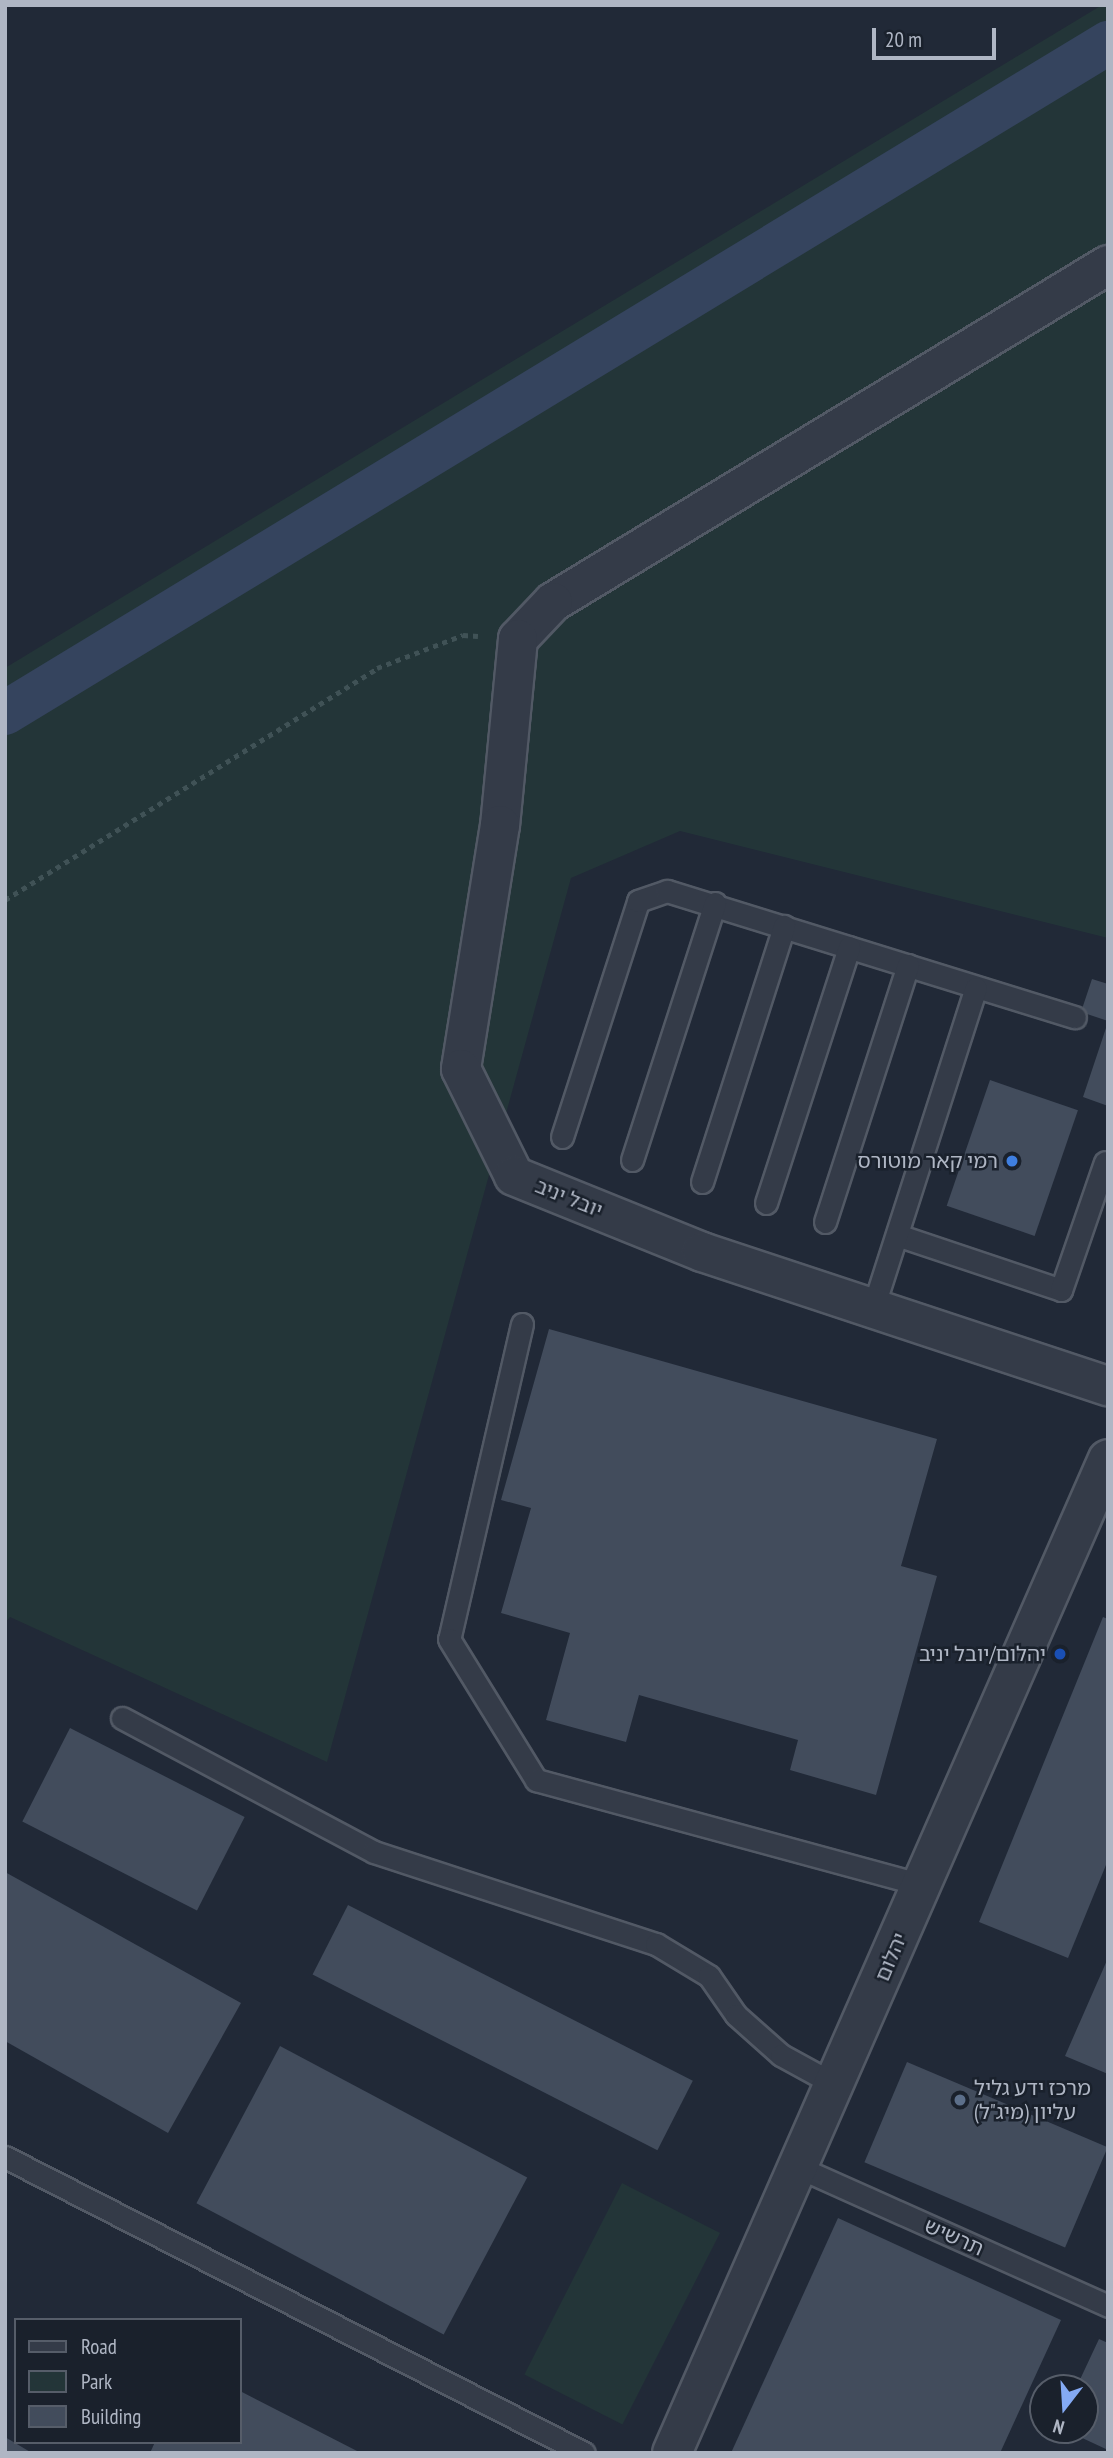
<!DOCTYPE html>
<html>
<head>
<meta charset="utf-8">
<style>
  body { margin:0 }
  #map { position:relative; width:1113px; height:2458px; overflow:hidden; background:#212937; font-family:"PT Sans Narrow","Noto Sans Hebrew",sans-serif }
  div>[style] { position:absolute }
  .green>* { inset:0; background:#233538; transform-origin:0 0 }
  .canal>* { height:44px; margin:-22px; padding:0 22px; transform-origin:22px; border-radius:22px; background:#35445e }
  .building>* { inset:0; background:#424c5c; transform-origin:0 0 }
  .path>* { height:4.5px; margin-top:-2.25px; transform-origin:0; background:repeating-linear-gradient(90deg,#405256 0 5px,transparent 0 10px) }
  .roads { filter:drop-shadow(2px 0 #525965) drop-shadow(-2px 0 #525965) drop-shadow(0 2px #525965) drop-shadow(0 -2px #525965) }
  .lane>* { height:21px; margin:-10.5px; padding:0 10.5px; transform-origin:10.5px; border-radius:10.5px; background:#343b48 }
  .street>* { height:38px; margin:-19px; padding:0 19px; transform-origin:19px; border-radius:19px; background:#343b48 }
  .dots>* { width:19px; height:19px; translate:-50% -50%; box-sizing:border-box; border:4px solid #1a212c; border-radius:50% }
  span { translate:-50% -50%; white-space:nowrap; text-align:center; line-height:1.15; -webkit-text-stroke:5px #1a212c; paint-order:stroke }
  .poi-label { font-size:21px; color:#afb6c4 }
  .right { translate:-100% -50%; text-align:right }
  .left { translate:0 -50%; text-align:left }
  .street-label { font-size:21px; color:#afb6c4 }
  .frame { position:absolute; inset:0; border:7px solid #afb6c4; pointer-events:none }
  .legend { position:absolute; left:14px; top:2318px; width:228px; height:126px; box-sizing:border-box; background:#1a212c; border:2px solid #565d69; margin:0; padding:9px 12px; list-style:none; font-size:21px; color:#afb6c4 }
  .legend li { display:flex; align-items:center; gap:14px; height:35px }
  .legend b { width:35px; border:2px solid #565d69 }
  .north { position:absolute; left:1029px; top:2374px; width:70px; height:70px; box-sizing:border-box; background:#1a212c; border:2px solid #565d69; border-radius:50%; rotate:197deg; font-size:19px; font-weight:700; line-height:28px; text-align:center; color:#afb6c4 }
  .north::after { content:''; display:block; margin:auto; width:24px; height:32px; background:#84aaf4; clip-path:polygon(50% 0,100% 100%,50% 72%,0 100%) }
  .scale { position:absolute; left:872px; top:28px; width:124px; height:32px; box-sizing:border-box; border:4px solid #afb6c4; border-top:0; padding-left:9px; font-size:21px; line-height:24px; white-space:nowrap; color:#afb6c4; -webkit-text-stroke:5px #1a212c; paint-order:stroke }
</style>
</head>
<body>
<div id="map">
  <div class="green">
    <div style="clip-path:polygon(1102px 5px,1108px 5px,1108px 938px,680px 831px,571px 878px,327px 1762px,10px 1617px,5px 1623px,5px 668px)"></div>
    <div style="left:622px;top:2183px;width:110px;height:215px;rotate:27deg"></div>
  </div>
  <div class="canal">
    <div style="left:5px;top:713px;width:1291px;rotate:-31.28deg"></div>
  </div>
  <div class="building">
    <div style="clip-path:polygon(1092px 979px,1108px 984px,1108px 1021px,1081px 1012px)"></div>
    <div style="clip-path:polygon(1107px 1025px,1108px 1025px,1108px 1106px,1083px 1097px)"></div>
    <div style="left:990px;top:1080px;width:93px;height:133px;rotate:19deg"></div>
    <div style="clip-path:polygon(549px 1329px,937px 1439px,901px 1566px,937px 1576px,876px 1795px,790px 1770px,798px 1740px,639px 1695px,626px 1742px,546px 1720px,570px 1633px,501px 1613px,531px 1508px,501px 1500px)"></div>
    <div style="clip-path:polygon(1103px 1617px,1108px 1619px,1108px 1860px,1068px 1958px,979px 1922px)"></div>
    <div style="left:70px;top:1728px;width:196px;height:105px;rotate:27deg"></div>
    <div style="clip-path:polygon(5px 1872px,241px 2003px,168px 2133px,5px 2041px)"></div>
    <div style="left:348px;top:1905px;width:387px;height:78px;rotate:27deg"></div>
    <div style="clip-path:polygon(1108px 1958px,1108px 2074px,1065px 2056px)"></div>
    <div style="left:280px;top:2046px;width:280px;height:178px;rotate:28deg"></div>
    <div style="left:907px;top:2062px;width:218px;height:109px;rotate:23deg"></div>
    <div style="clip-path:polygon(838px 2218px,1061px 2320px,1000px 2453px,731px 2453px)"></div>
    <div style="clip-path:polygon(1099px 2339px,1108px 2343px,1108px 2450px,1065px 2430px,1085px 2430px,1085px 2388px,1076px 2388px)"></div>
    <div style="clip-path:polygon(240px 2391px,361px 2453px,150px 2453px,155px 2442px,240px 2442px)"></div>
    <div style="clip-path:polygon(5px 2437px,32px 2453px,5px 2453px)"></div>
  </div>
  <div class="path">
    <div style="left:5px;top:900px;width:438px;rotate:-31.9deg"></div>
    <div style="left:377px;top:668px;width:92px;rotate:-21deg"></div>
    <div style="left:463px;top:635px;width:15px;rotate:4deg"></div>
  </div>
  <div class="roads">
    <div class="lane">
      <div style="left:562px;top:1137px;width:248px;rotate:-72.1deg"></div>
      <div style="left:638px;top:901px;width:31px;rotate:-19deg"></div>
      <div style="left:667px;top:891px;width:427px;rotate:17.2deg"></div>
      <div style="left:632px;top:1160px;width:270px;rotate:-72.1deg"></div>
      <div style="left:702px;top:1182px;width:269px;rotate:-72.2deg"></div>
      <div style="left:766px;top:1203px;width:269px;rotate:-72deg"></div>
      <div style="left:825px;top:1222px;width:270px;rotate:-72.1deg"></div>
      <div style="left:897px;top:1235px;width:173px;rotate:18.5deg"></div>
      <div style="left:1061px;top:1290px;width:135px;rotate:-71deg"></div>
      <div style="left:873px;top:1308px;width:336px;rotate:-72.2deg"></div>
      <div style="left:522px;top:1324px;width:323px;rotate:103deg"></div>
      <div style="left:449px;top:1639px;width:166px;rotate:58.3deg"></div>
      <div style="left:536px;top:1780px;width:401px;rotate:15.2deg"></div>
      <div style="left:122px;top:1718px;width:285px;rotate:28deg"></div>
      <div style="left:374px;top:1852px;width:297px;rotate:18.1deg"></div>
      <div style="left:656px;top:1944px;width:62px;rotate:31.1deg"></div>
      <div style="left:709px;top:1976px;width:47px;rotate:55.3deg"></div>
      <div style="left:736px;top:2015px;width:60px;rotate:41.6deg"></div>
      <div style="left:781px;top:2055px;width:63px;rotate:28.6deg"></div>
      <div style="left:5px;top:2157px;width:650px;rotate:27.08deg"></div>
      <div style="left:800px;top:2168px;width:338px;rotate:24.1deg"></div>
    </div>
    <div class="street">
      <div style="left:1108px;top:265px;width:649px;rotate:148.73deg"></div>
      <div style="left:553px;top:602px;width:51px;rotate:133.4deg"></div>
      <div style="left:518px;top:639px;width:187px;rotate:95.5deg"></div>
      <div style="left:500px;top:825px;width:247px;rotate:99.1deg"></div>
      <div style="left:461px;top:1069px;width:119px;rotate:63.6deg"></div>
      <div style="left:514px;top:1176px;width:203px;rotate:22deg"></div>
      <div style="left:702px;top:1252px;width:428px;rotate:18.3deg"></div>
      <div style="left:672px;top:2453px;width:1085px;rotate:-66.32deg"></div>
    </div>
  </div>
  <div class="dots">
    <div style="left:1012px;top:1161px;background:#3f7fe0"></div>
    <div style="left:1060px;top:1654px;background:#1a4fb4"></div>
    <div style="left:960px;top:2100px;background:#5c6f8a"></div>
  </div>
  <div class="poi-label">
    <span class="right" style="left:998px;top:1161px">רמי קאר מוטורס</span>
    <span class="right" style="left:1046px;top:1654px">יהלום/יובל יניב</span>
    <span class="left" style="left:974px;top:2100px">מרכז ידע גליל<br>עליון (מיג"ל)</span>
  </div>
  <div class="street-label">
    <span style="left:569px;top:1198px;rotate:22deg">יובל יניב</span>
    <span style="left:891px;top:1957px;rotate:-67deg">יהלום</span>
    <span style="left:954px;top:2237px;rotate:24deg">תרשיש</span>
  </div>
  <div class="frame"></div>
  <ul class="legend">
  <li><b style="height:9px;background:#343b48"></b>Road</li>
  <li><b style="height:19px;background:#233538"></b>Park</li>
  <li><b style="height:19px;background:#424c5c"></b>Building</li>
  </ul>
  <div class="north">N</div>
  <div class="scale">20 m</div>
</div>
</body>
</html>
